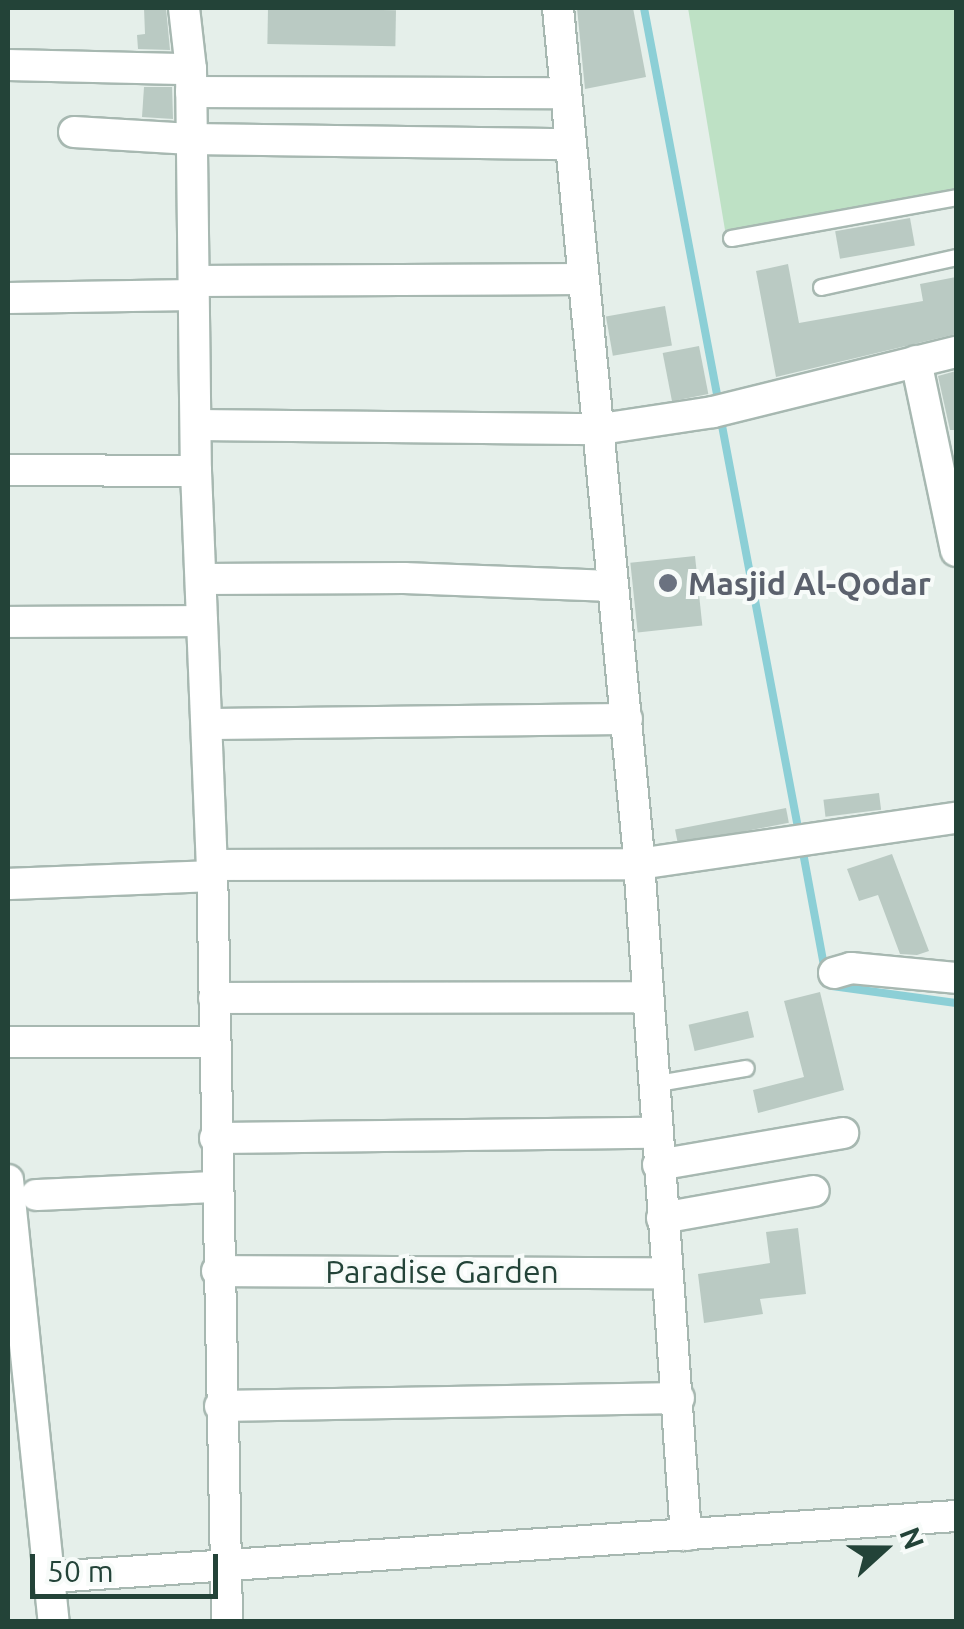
<!DOCTYPE html>
<html>
<head>
<meta charset="utf-8">
<style>
  body { margin:0 }
  #map { position:relative; width:964px; height:1629px; overflow:hidden; background:#e5efea; font-family:Ubuntu,sans-serif }
  div>[style] { position:absolute }
  .green>* { inset:0; background:#bee1c5 }
  .stream>* { height:8px; margin:-4px; padding:0 4px; transform-origin:4px; border-radius:4px; background:#8ccfd6 }
  .building>* { inset:0; background:#bacac3; transform-origin:0 0 }
  .roads { filter:drop-shadow(2px 0 #a7b8b1) drop-shadow(-2px 0 #a7b8b1) drop-shadow(0 2px #a7b8b1) drop-shadow(0 -2px #a7b8b1) }
  .service>* { height:15px; margin:-7.5px; padding:0 7.5px; transform-origin:7.5px; border-radius:7.5px; background:#fff }
  .minor>* { height:30px; margin:-15px; padding:0 15px; transform-origin:15px; border-radius:15px; background:#fff }
  .dots>* { width:28px; height:28px; translate:-50% -50%; box-sizing:border-box; border:5px solid #f7fbf9; border-radius:50% }
  span { translate:-50% -50%; white-space:nowrap; text-align:center; line-height:1.15; -webkit-text-stroke:8px #f7fbf9; paint-order:stroke }
  .worship-label { font-size:32px; color:#5b616d; font-weight:700 }
  .left { translate:0 -50%; text-align:left }
  .street-label { font-size:32px; color:#234338 }
  .frame { position:absolute; inset:0; border:10px solid #234338; pointer-events:none }
  .north { position:absolute; left:834px; top:1499px; width:100px; height:100px; -webkit-text-stroke:8px #f7fbf9; paint-order:stroke; rotate:69deg; font-size:28px; font-weight:700; line-height:40px; text-align:center; color:#234338 }
  .north::after { content:''; display:block; margin:auto; width:35px; height:45px; background:#234338; clip-path:polygon(50% 0,100% 100%,50% 72%,0 100%) }
  .scale { position:absolute; left:30px; top:1554px; width:188px; height:45px; box-sizing:border-box; border:5px solid #234338; border-top:0; padding-left:12px; font-size:30px; line-height:35px; white-space:nowrap; color:#234338; -webkit-text-stroke:8px #f7fbf9; paint-order:stroke }
</style>
</head>
<body>
<div id="map">
  <div class="green">
    <div style="clip-path:polygon(688px 8px,956px 8px,956px 192px,725px 230px)"></div>
  </div>
  <div class="stream">
    <div style="left:644px;top:8px;width:400px;rotate:79.3deg"></div>
    <div style="left:720px;top:415px;width:426px;rotate:79.3deg"></div>
    <div style="left:802px;top:847px;width:126px;rotate:79.5deg"></div>
    <div style="left:832px;top:986px;width:125px;rotate:7.8deg"></div>
  </div>
  <div class="building">
    <div style="clip-path:polygon(144px 8px,166px 8px,170px 50px,138px 49px,137px 35px,145px 34px)"></div>
    <div style="left:268px;top:8px;width:128px;height:36px;rotate:1deg"></div>
    <div style="clip-path:polygon(577px 8px,633px 8px,646px 77px,585px 89px)"></div>
    <div style="clip-path:polygon(144px 87px,172px 87px,173px 119px,142px 117px)"></div>
    <div style="left:910px;top:218px;width:28px;height:76px;rotate:80deg"></div>
    <div style="clip-path:polygon(788px 264px,799px 323px,923px 301px,920px 284px,956px 277px,956px 334px,776px 377px,756px 271px)"></div>
    <div style="left:665px;top:306px;width:40px;height:60px;rotate:80deg"></div>
    <div style="left:699px;top:346px;width:49px;height:37px;rotate:79deg"></div>
    <div style="clip-path:polygon(956px 371px,956px 430px,950px 430px,938px 376px)"></div>
    <div style="left:695px;top:556px;width:70px;height:65px;rotate:84deg"></div>
    <div style="left:879px;top:793px;width:17px;height:56px;rotate:83deg"></div>
    <div style="left:786px;top:808px;width:15px;height:113px;rotate:79deg"></div>
    <div style="clip-path:polygon(892px 854px,929px 951px,917px 955px,900px 954px,878px 895px,859px 901px,847px 869px)"></div>
    <div style="clip-path:polygon(820px 992px,844px 1090px,758px 1113px,753px 1090px,804px 1077px,784px 1001px)"></div>
    <div style="left:748px;top:1011px;width:27px;height:61px;rotate:77deg"></div>
    <div style="clip-path:polygon(798px 1228px,806px 1294px,760px 1299px,763px 1314px,704px 1323px,698px 1274px,770px 1263px,766px 1232px)"></div>
  </div>
  <div class="roads">
    <div class="service">
      <div style="left:731px;top:238px;width:229px;rotate:-10.3deg"></div>
      <div style="left:821px;top:287px;width:138px;rotate:-12.5deg"></div>
      <div style="left:652px;top:1084px;width:95px;rotate:-9.7deg"></div>
    </div>
    <div class="minor">
      <div style="left:184px;top:8px;width:61px;rotate:83.5deg"></div>
      <div style="left:191px;top:69px;width:402px;rotate:89.3deg"></div>
      <div style="left:196px;top:471px;width:394px;rotate:87.7deg"></div>
      <div style="left:212px;top:865px;width:757px;rotate:88.86deg"></div>
      <div style="left:558px;top:8px;width:843px;rotate:84.55deg"></div>
      <div style="left:638px;top:847px;width:690px;rotate:86.01deg"></div>
      <div style="left:8px;top:65px;width:183px;rotate:1.3deg"></div>
      <div style="left:191px;top:92px;width:375px;rotate:0.2deg"></div>
      <div style="left:74px;top:132px;width:117px;rotate:3.4deg"></div>
      <div style="left:191px;top:139px;width:378px;rotate:0.8deg"></div>
      <div style="left:194px;top:281px;width:388px;rotate:-0.3deg"></div>
      <div style="left:8px;top:298px;width:185px;rotate:-0.9deg"></div>
      <div style="left:916px;top:361px;width:194px;rotate:78.1deg"></div>
      <div style="left:197px;top:425px;width:404px;rotate:0.6deg"></div>
      <div style="left:601px;top:429px;width:113px;rotate:-8.6deg"></div>
      <div style="left:713px;top:412px;width:250px;rotate:-13.9deg"></div>
      <div style="left:8px;top:470px;width:188px;rotate:0.3deg"></div>
      <div style="left:201px;top:579px;width:203px;rotate:-0.3deg"></div>
      <div style="left:404px;top:578px;width:208px;rotate:2.2deg"></div>
      <div style="left:8px;top:622px;width:194px;rotate:-0.3deg"></div>
      <div style="left:208px;top:724px;width:419px;rotate:-0.7deg"></div>
      <div style="left:212px;top:865px;width:427px;rotate:-0.1deg"></div>
      <div style="left:639px;top:864px;width:320px;rotate:-8.3deg"></div>
      <div style="left:8px;top:884px;width:204px;rotate:-2.2deg"></div>
      <div style="left:834px;top:973px;width:18px;rotate:-16deg"></div>
      <div style="left:851px;top:968px;width:105px;rotate:5.4deg"></div>
      <div style="left:214px;top:998px;width:432px;rotate:-0.1deg"></div>
      <div style="left:8px;top:1042px;width:205px"></div>
      <div style="left:215px;top:1138px;width:440px;rotate:-0.7deg"></div>
      <div style="left:658px;top:1165px;width:188px;rotate:-9.8deg"></div>
      <div style="left:8px;top:1180px;width:444px;rotate:84.1deg"></div>
      <div style="left:36px;top:1195px;width:179px;rotate:-2.6deg"></div>
      <div style="left:662px;top:1218px;width:154px;rotate:-10.1deg"></div>
      <div style="left:217px;top:1271px;width:450px;rotate:0.3deg"></div>
      <div style="left:220px;top:1406px;width:459px;rotate:-1deg"></div>
      <div style="left:52px;top:1577px;width:906px;rotate:-3.86deg"></div>
    </div>
  </div>
  <div class="dots">
    <div style="left:668px;top:583px;background:#6b7280"></div>
  </div>
  <div class="worship-label">
    <span class="left" style="left:688px;top:583px">Masjid Al-Qodar</span>
  </div>
  <div class="street-label">
    <span style="left:442px;top:1271px">Paradise Garden</span>
  </div>
  <div class="frame"></div>
  <div class="north">N</div>
  <div class="scale">50 m</div>
</div>
</body>
</html>
